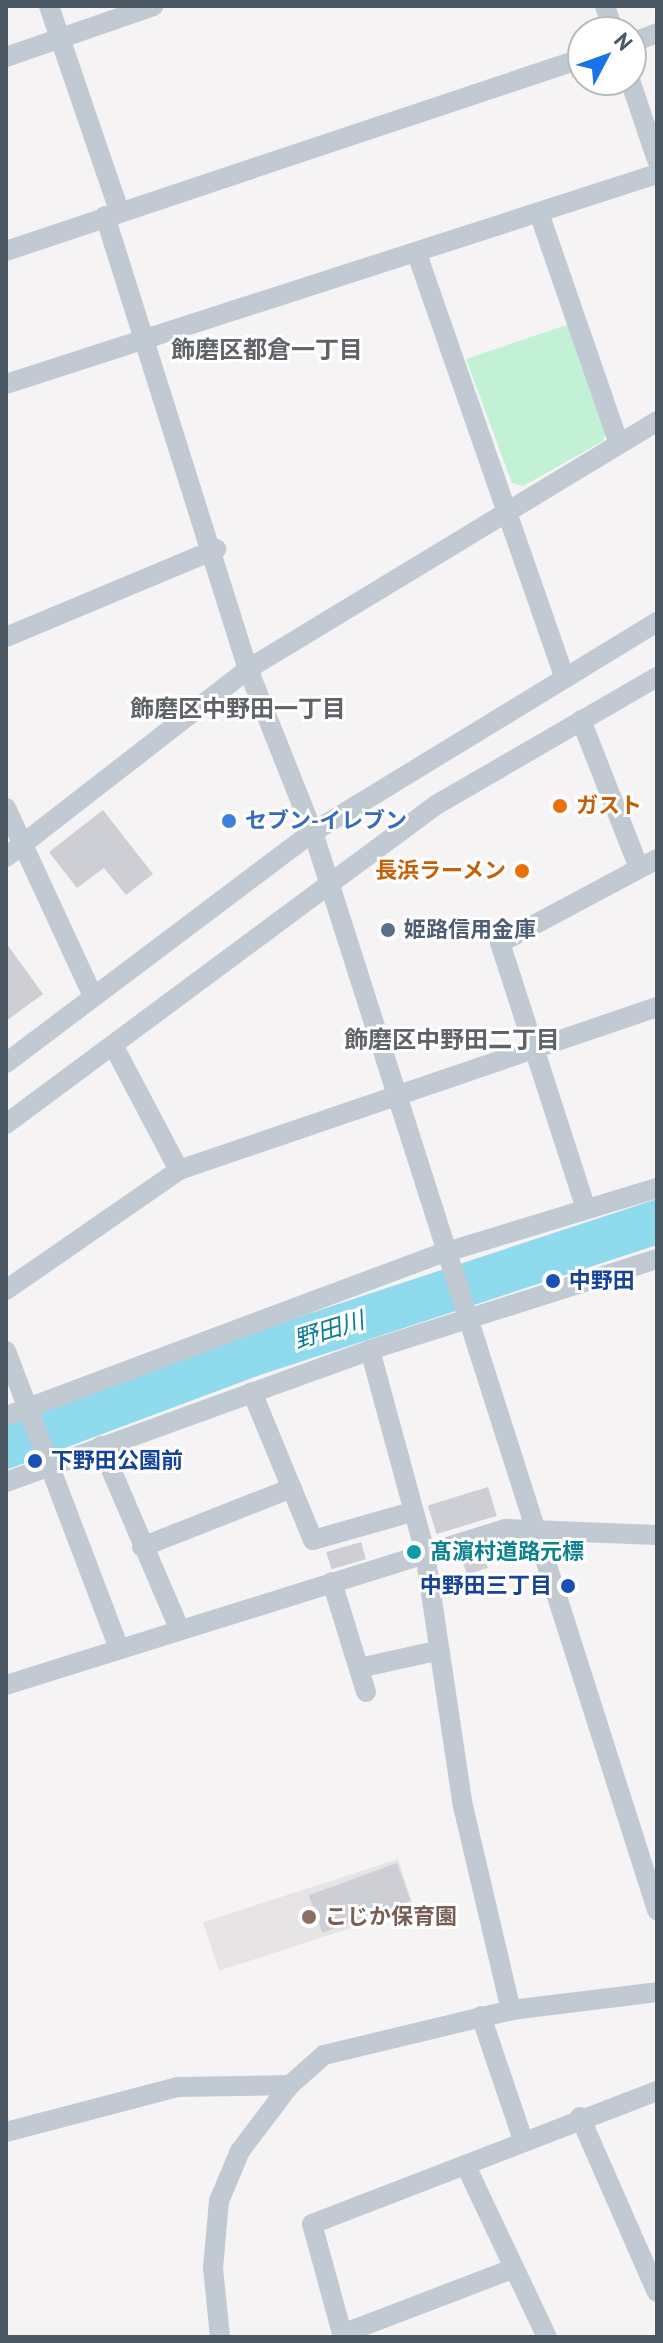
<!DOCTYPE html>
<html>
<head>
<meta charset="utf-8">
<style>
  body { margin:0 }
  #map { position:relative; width:663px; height:2343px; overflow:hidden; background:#f5f3f3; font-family:"PT Sans","Noto Sans JP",sans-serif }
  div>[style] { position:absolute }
  .education>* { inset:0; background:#e6e4e5; transform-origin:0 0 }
  .green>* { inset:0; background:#c3f1d5 }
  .water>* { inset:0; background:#90daee }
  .building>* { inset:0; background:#cdcfd5; transform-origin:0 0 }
  .minor>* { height:20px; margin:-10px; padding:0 10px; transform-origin:10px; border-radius:10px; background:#c1cad2 }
  .dots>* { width:22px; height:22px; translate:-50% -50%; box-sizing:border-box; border:4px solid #fff; border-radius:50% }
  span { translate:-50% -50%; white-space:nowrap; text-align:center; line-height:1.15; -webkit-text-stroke:6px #fff; paint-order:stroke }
  .food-label { font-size:22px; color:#c56008; font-weight:700 }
  .left { translate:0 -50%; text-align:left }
  .right { translate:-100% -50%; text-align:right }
  .shop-label { font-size:22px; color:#366cbe; font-weight:700 }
  .service-label { font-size:22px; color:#4e5e75; font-weight:700 }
  .transit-label { font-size:22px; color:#164399; font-weight:700 }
  .culture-label { font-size:22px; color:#0d838f; font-weight:700 }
  .education-label { font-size:22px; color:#785e54; font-weight:700 }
  .neighbourhood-label { font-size:24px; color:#5f6368; font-weight:700 }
  .water-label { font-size:24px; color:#0c7c9b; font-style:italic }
  .frame { position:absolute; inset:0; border:8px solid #4a5661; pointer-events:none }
  .north { position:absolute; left:567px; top:16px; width:80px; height:80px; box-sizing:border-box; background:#fff; border:2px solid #b7bbc0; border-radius:50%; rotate:49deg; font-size:22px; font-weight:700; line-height:32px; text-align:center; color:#4a5661 }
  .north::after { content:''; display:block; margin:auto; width:28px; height:36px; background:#1a73e8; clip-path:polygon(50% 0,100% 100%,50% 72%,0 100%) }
</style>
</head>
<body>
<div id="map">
  <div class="education">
    <div style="left:398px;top:1859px;width:51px;height:205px;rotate:72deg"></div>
  </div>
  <div class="green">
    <div style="clip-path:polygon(570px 324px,607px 430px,603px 441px,523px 486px,512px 483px,466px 359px)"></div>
  </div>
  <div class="water">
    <div style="clip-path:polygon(657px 1199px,657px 1245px,260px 1375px,6px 1470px,6px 1425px,244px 1335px)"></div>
  </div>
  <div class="building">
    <div style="clip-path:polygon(103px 810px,153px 874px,126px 895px,104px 868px,77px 888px,49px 852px)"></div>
    <div style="clip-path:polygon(6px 943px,43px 994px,6px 1021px)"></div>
    <div style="left:488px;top:1487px;width:30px;height:63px;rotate:73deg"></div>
    <div style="left:361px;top:1542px;width:18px;height:36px;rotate:74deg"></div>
    <div style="left:482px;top:1550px;width:19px;height:22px;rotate:72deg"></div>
    <div style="left:397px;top:1863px;width:40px;height:94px;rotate:70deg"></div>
  </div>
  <div class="minor">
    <div style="left:49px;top:6px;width:217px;rotate:71.1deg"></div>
    <div style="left:605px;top:6px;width:28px;rotate:71deg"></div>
    <div style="left:631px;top:43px;width:28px;rotate:-21deg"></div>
    <div style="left:6px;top:57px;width:156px;rotate:-19.1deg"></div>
    <div style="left:630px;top:80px;width:84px;rotate:71.4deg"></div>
    <div style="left:539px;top:213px;width:244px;rotate:70.9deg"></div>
    <div style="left:105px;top:216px;width:475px;rotate:72.5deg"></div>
    <div style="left:248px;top:669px;width:175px;rotate:68.3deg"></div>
    <div style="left:313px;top:832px;width:1132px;rotate:72.3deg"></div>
    <div style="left:6px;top:251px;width:608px;rotate:-18.49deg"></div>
    <div style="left:417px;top:254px;width:447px;rotate:70.8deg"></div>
    <div style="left:6px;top:384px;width:684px;rotate:-17.88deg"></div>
    <div style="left:6px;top:637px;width:228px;rotate:-22.7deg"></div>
    <div style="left:581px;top:720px;width:159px;rotate:68.6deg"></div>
    <div style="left:6px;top:808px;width:207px;rotate:65.2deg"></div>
    <div style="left:6px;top:857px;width:306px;rotate:-37.8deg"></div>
    <div style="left:248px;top:669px;width:478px;rotate:-31.2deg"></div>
    <div style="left:113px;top:1045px;width:141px;rotate:62.2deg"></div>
    <div style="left:6px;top:1063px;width:384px;rotate:-37deg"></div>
    <div style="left:313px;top:832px;width:403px;rotate:-31.4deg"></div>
    <div style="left:6px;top:1124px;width:535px;rotate:-36.57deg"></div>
    <div style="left:436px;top:805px;width:255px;rotate:-30.1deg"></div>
    <div style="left:586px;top:1209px;width:280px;rotate:-107.9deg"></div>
    <div style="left:500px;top:943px;width:178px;rotate:-28.1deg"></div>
    <div style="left:6px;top:1290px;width:211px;rotate:-34.7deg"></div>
    <div style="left:179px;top:1170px;width:505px;rotate:-18.83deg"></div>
    <div style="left:370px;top:1350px;width:210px;rotate:74.8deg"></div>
    <div style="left:425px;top:1553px;width:256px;rotate:81.5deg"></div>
    <div style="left:463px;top:1806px;width:210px;rotate:76.8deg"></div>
    <div style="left:6px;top:1351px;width:318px;rotate:69.2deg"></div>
    <div style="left:252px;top:1392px;width:160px;rotate:67.6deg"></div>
    <div style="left:313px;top:1540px;width:103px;rotate:-15.8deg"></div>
    <div style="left:6px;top:1416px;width:466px;rotate:-20.5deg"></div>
    <div style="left:443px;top:1253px;width:224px;rotate:-16.9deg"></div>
    <div style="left:101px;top:1446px;width:198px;rotate:66.8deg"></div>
    <div style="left:6px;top:1482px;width:387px;rotate:-19.9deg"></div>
    <div style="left:370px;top:1350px;width:301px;rotate:-17.6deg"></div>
    <div style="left:142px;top:1547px;width:161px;rotate:-21.5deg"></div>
    <div style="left:332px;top:1582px;width:115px;rotate:72.8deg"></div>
    <div style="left:359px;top:1668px;width:79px;rotate:-12.4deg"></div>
    <div style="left:6px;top:1685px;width:523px;rotate:-17.36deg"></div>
    <div style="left:505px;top:1529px;width:152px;rotate:2.3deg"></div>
    <div style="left:481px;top:2016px;width:131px;rotate:71.3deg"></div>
    <div style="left:580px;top:2117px;width:191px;rotate:66.3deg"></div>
    <div style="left:6px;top:2132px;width:178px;rotate:-14.7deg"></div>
    <div style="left:178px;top:2087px;width:112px;rotate:-1deg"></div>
    <div style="left:466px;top:2166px;width:189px;rotate:64.7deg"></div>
    <div style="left:342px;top:2334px;width:182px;rotate:-20.9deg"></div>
    <div style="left:220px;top:2337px;width:69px;rotate:-95.8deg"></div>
    <div style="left:213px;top:2268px;width:67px;rotate:-84.9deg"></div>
    <div style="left:219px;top:2201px;width:54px;rotate:-67.2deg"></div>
    <div style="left:240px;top:2151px;width:83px;rotate:-52.9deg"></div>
    <div style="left:290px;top:2085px;width:45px;rotate:-41.4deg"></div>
    <div style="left:324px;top:2055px;width:192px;rotate:-13.5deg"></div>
    <div style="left:511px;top:2010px;width:147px;rotate:-7deg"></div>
    <div style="left:343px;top:2337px;width:117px;rotate:-105.3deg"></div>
    <div style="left:312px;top:2224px;width:370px;rotate:-21.1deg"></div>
  </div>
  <div class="dots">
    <div style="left:560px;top:806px;background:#e8710a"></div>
    <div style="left:229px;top:821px;background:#3f7fe0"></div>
    <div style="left:522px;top:871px;background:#e8710a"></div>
    <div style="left:388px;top:930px;background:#5c6f8a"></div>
    <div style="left:553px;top:1281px;background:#1a4fb4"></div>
    <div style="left:35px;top:1461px;background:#1a4fb4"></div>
    <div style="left:414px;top:1552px;background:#0f9aa8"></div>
    <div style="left:568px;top:1586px;background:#1a4fb4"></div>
    <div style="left:309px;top:1917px;background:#8d6e63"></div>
  </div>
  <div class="food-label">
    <span class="left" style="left:576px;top:806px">ガスト</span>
    <span class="right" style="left:506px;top:871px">長浜ラーメン</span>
  </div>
  <div class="shop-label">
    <span class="left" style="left:245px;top:821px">セブン-イレブン</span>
  </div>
  <div class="service-label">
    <span class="left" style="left:404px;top:930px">姫路信用金庫</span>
  </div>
  <div class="transit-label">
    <span class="left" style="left:569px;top:1281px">中野田</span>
    <span class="left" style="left:51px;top:1461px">下野田公園前</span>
    <span class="right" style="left:552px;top:1586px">中野田三丁目</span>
  </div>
  <div class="culture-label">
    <span class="left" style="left:430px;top:1552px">髙濵村道路元標</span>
  </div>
  <div class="education-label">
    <span class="left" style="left:325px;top:1917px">こじか保育園</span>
  </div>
  <div class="neighbourhood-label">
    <span style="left:267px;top:350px">飾磨区都倉一丁目</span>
    <span style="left:238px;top:709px">飾磨区中野田一丁目</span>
    <span style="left:452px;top:1040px">飾磨区中野田二丁目</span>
  </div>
  <div class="water-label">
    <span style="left:329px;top:1330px;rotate:-17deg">野田川</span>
  </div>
  <div class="frame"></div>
  <div class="north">N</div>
</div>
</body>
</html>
